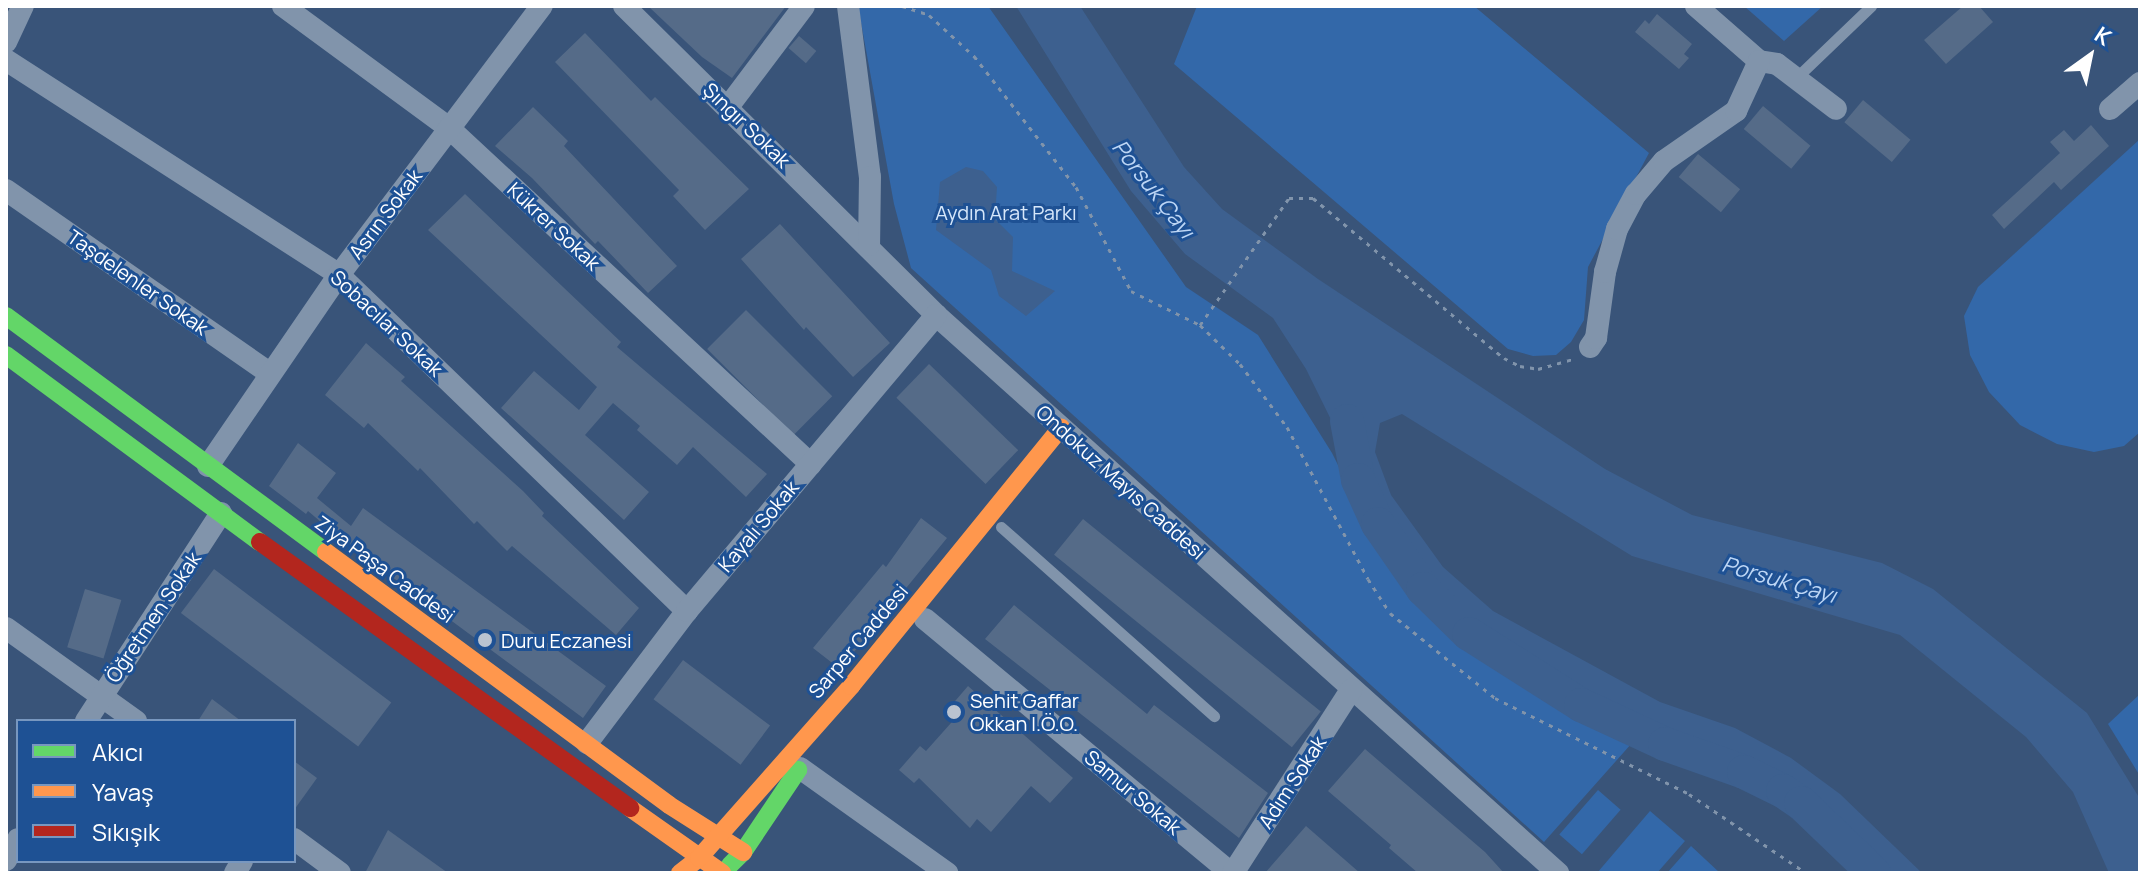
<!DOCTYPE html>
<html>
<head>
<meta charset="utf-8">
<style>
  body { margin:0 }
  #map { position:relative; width:2146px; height:879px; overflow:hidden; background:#395479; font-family:Manrope,sans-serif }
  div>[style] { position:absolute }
  .green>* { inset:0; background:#3368a9; transform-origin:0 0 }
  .water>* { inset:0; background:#3d608f }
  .river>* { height:34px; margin:-17px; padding:0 17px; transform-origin:17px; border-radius:17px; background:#3d608f }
  .building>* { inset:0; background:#556b88; transform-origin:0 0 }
  .path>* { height:3px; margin-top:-1.5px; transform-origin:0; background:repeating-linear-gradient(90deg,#8194ab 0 4px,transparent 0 10px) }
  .lane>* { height:11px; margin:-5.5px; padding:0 5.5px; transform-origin:5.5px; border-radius:5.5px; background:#8194ab }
  .street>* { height:22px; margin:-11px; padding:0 11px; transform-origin:11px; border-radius:11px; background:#8194ab }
  .fast>* { height:18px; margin:-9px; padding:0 9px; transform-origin:9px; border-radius:9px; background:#63d668 }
  .slow>* { height:18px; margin:-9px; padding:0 9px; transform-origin:9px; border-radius:9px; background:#ff974d }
  .jam>* { height:18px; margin:-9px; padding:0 9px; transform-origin:9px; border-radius:9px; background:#b3261e }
  .dots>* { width:22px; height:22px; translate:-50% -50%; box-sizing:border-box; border:4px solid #1e5194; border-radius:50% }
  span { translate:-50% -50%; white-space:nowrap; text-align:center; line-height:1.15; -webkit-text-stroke:6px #1e5194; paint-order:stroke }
  .street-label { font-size:20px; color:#fff }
  .park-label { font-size:20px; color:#d6e7fa }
  .poi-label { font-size:20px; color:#fff }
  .left { translate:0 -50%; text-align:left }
  .water-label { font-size:22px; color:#bdd6f5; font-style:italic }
  .frame { position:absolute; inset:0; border:8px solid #fff; pointer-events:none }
  .legend { position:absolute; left:16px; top:719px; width:280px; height:144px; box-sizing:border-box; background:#1e5194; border:2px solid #7897bf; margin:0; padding:10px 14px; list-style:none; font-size:24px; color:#fff }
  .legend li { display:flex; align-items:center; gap:16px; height:40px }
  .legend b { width:40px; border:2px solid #7897bf }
  .north { position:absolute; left:2050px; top:16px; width:80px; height:80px; -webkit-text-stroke:6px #1e5194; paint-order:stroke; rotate:33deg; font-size:22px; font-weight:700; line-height:32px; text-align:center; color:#fff }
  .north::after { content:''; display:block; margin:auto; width:28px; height:36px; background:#fff; clip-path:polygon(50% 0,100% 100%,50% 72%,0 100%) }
</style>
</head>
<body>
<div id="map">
  <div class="green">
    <div style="clip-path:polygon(858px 6px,988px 6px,1186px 287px,1258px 335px,1332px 453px,1391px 571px,1495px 665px,1632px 743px,1544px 842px,911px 268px,894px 204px)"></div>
    <div style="clip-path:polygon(1197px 6px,1474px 6px,1649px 153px,1588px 267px,1584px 320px,1571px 342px,1556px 355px,1533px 356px,1508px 349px,1174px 64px)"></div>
    <div style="clip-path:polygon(1744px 6px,1823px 6px,1784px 41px)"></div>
    <div style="clip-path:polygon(2140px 139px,2140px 432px,2124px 446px,2094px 452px,2057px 444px,2020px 425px,1989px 392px,1970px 355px,1964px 316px,1978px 287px)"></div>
    <div style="clip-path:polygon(2140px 694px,2140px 776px,2108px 724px)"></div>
    <div style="left:1598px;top:790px;width:30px;height:59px;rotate:41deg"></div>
    <div style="clip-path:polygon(1650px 811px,1685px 841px,1657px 873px,1597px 873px)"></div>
    <div style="clip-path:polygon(1691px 846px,1720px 873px,1667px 873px)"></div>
  </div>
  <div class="water">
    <div style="clip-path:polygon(1016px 6px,1080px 6px,1184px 167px,1222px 209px,1318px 279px,1605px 469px,1692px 515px,1882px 563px,1933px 589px,2087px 713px,2140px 799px,2140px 873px,2109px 873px,2073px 792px,2026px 737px,1900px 635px,1632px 556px,1402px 414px,1380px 423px,1375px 452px,1391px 495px,1443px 567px,1493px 611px,1660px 702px,1735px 728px,1791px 758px,1840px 794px,1922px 873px,1886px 873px,1801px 791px,1747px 758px,1652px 725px,1491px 637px,1443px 599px,1391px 541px,1306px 369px,1273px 318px,1185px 254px,1131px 191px)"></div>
    <div style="clip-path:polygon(966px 167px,983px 171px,997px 187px,995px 219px,1013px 237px,1012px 271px,1055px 291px,1026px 316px,999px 296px,991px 270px,936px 230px,940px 182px)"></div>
  </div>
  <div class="river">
    <div style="left:1347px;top:421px;width:60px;rotate:79.4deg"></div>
    <div style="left:1358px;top:480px;width:48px;rotate:65.6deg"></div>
    <div style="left:1378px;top:524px;width:79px;rotate:55.3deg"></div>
    <div style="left:1423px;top:589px;width:64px;rotate:44.4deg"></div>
    <div style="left:1469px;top:634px;width:133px;rotate:32.4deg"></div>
    <div style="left:1581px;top:705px;width:93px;rotate:24.9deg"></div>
    <div style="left:1665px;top:744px;width:84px;rotate:19.5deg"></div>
    <div style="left:1744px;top:772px;width:43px;rotate:26deg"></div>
    <div style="left:1783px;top:791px;width:22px;rotate:34deg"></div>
    <div style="left:1801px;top:803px;width:101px;rotate:43.8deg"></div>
  </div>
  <div class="building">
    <div style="clip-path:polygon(648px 6px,786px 6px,732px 78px,702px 57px)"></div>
    <div style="clip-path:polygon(1963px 6px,1979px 6px,1993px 22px,1946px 64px,1924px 40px)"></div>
    <div style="clip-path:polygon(1657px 14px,1692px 44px,1684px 54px,1689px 58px,1679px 69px,1635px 32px,1645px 20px,1649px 24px)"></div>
    <div style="clip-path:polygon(585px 33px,651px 101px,655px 97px,749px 189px,705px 230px,673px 196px,679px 190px,555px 62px)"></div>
    <div style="left:799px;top:36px;width:23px;height:16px;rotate:41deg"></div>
    <div style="left:1863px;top:100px;width:62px;height:29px;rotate:40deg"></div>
    <div style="left:1763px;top:106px;width:62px;height:30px;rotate:40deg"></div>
    <div style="clip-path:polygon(533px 107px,568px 141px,564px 146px,677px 266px,648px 293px,598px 241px,595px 244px,532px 178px,495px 146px)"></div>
    <div style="clip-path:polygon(2091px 125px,2109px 146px,2061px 190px,2054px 182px,2004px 229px,1992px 215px,2060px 153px,2050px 142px,2064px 130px,2074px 141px)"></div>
    <div style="left:1698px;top:154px;width:55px;height:30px;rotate:40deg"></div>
    <div style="clip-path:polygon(465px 194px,621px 342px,617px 347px,767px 474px,746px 497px,693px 447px,677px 465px,637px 430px,640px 426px,613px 403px,585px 435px,649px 492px,624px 520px,501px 408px,534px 371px,579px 410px,597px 387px,428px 230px)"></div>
    <div style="clip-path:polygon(780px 224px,890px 343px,853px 377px,806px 327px,804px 330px,741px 259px)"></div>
    <div style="left:746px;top:310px;width:122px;height:55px;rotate:45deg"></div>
    <div style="clip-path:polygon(366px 343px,405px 377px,401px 381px,523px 491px,544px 513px,542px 516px,639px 608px,616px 635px,512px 546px,507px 551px,477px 521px,474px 524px,420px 468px,418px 471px,368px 423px,364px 428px,325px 395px)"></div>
    <div style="left:929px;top:364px;width:124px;height:47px;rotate:44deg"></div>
    <div style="clip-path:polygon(298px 443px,336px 473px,317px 498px,351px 526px,363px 508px,606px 686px,583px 718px,342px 540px,308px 511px,306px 514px,269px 486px)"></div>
    <div style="clip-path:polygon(921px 518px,947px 538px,840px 669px,813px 648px,883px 564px,886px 567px)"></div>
    <div style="left:1083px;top:519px;width:306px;height:46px;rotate:39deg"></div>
    <div style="left:214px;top:569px;width:222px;height:55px;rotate:37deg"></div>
    <div style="left:85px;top:589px;width:38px;height:61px;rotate:17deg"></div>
    <div style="clip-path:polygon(1014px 605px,1147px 714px,1154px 705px,1268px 793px,1239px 838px,985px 639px)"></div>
    <div style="left:683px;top:660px;width:109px;height:49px;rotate:37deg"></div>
    <div style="clip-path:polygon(968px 686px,1073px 778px,1050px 803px,1031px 786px,991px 832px,977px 819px,970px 828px,919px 778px,914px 783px,899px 770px,920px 746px,926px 751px,959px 714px,950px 707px)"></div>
    <div style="clip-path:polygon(212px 699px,241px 721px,198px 721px)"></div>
    <div style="clip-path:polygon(1365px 749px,1485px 852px,1504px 873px,1418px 873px,1389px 848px,1391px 845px,1328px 791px)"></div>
    <div style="clip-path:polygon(294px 761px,317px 778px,294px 810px)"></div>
    <div style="clip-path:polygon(1306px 826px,1360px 873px,1265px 873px)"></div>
    <div style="clip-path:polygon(388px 830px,448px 873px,365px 873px)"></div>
  </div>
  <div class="path">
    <div style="left:902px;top:6px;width:28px;rotate:18deg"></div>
    <div style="left:929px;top:15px;width:61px;rotate:42.3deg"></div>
    <div style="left:974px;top:56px;width:166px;rotate:52.1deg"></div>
    <div style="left:1076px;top:187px;width:118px;rotate:62.1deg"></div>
    <div style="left:1131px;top:291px;width:77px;rotate:26.2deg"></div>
    <div style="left:1200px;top:325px;width:56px;rotate:44.3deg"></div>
    <div style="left:1240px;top:364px;width:79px;rotate:53.3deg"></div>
    <div style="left:1287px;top:427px;width:172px;rotate:61.9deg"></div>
    <div style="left:1368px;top:579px;width:40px;rotate:57.1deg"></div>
    <div style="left:1390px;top:613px;width:135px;rotate:39deg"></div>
    <div style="left:1495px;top:698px;width:216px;rotate:26.3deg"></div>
    <div style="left:1689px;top:794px;width:141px;rotate:34deg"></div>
    <div style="left:1200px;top:325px;width:155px;rotate:-55deg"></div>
    <div style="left:1289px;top:198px;width:24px"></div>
    <div style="left:1313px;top:198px;width:249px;rotate:40deg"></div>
    <div style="left:1504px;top:358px;width:18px;rotate:27deg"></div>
    <div style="left:1520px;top:366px;width:18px;rotate:9deg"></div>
    <div style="left:1538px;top:369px;width:35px;rotate:-16deg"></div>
  </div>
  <div class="lane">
    <div style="left:1797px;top:77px;width:103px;rotate:-43.8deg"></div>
    <div style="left:1001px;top:527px;width:285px;rotate:41.6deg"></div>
  </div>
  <div class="street">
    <div style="left:283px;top:6px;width:206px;rotate:36.3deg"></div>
    <div style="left:449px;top:128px;width:494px;rotate:42.9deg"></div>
    <div style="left:624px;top:6px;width:439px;rotate:44.7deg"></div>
    <div style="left:936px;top:315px;width:836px;rotate:41.9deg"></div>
    <div style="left:848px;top:6px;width:172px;rotate:82.7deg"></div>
    <div style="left:870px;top:177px;width:68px;rotate:90.8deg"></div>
    <div style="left:1696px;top:6px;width:84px;rotate:41.1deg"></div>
    <div style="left:1759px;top:61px;width:18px;rotate:9deg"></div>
    <div style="left:1777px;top:64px;width:74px;rotate:37.3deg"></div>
    <div style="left:6px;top:42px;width:40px;rotate:-65deg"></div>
    <div style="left:6px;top:60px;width:396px;rotate:32.8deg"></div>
    <div style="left:339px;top:275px;width:484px;rotate:44deg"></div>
    <div style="left:728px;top:107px;width:126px;rotate:-53deg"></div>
    <div style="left:2110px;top:109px;width:40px;rotate:-41deg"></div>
    <div style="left:6px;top:190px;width:320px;rotate:34.8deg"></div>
    <div style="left:1590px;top:347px;width:11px;rotate:-56deg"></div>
    <div style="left:1596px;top:338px;width:67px;rotate:-82.2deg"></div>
    <div style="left:1605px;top:272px;width:45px;rotate:-74.4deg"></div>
    <div style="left:1617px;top:229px;width:40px;rotate:-62deg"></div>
    <div style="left:1636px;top:194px;width:43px;rotate:-49.7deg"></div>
    <div style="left:1664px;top:161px;width:88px;rotate:-34.8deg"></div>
    <div style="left:1736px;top:111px;width:55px;rotate:-65.3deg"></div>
    <div style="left:208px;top:466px;width:232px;rotate:-55.6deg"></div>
    <div style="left:339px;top:275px;width:337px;rotate:-53deg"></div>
    <div style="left:925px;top:619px;width:398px;rotate:39.7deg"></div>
    <div style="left:6px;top:628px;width:160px;rotate:35.6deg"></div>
    <div style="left:86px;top:721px;width:248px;rotate:-57deg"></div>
    <div style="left:587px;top:743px;width:166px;rotate:-52.9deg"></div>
    <div style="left:687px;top:611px;width:387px;rotate:-49.9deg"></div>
    <div style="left:800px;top:768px;width:181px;rotate:35.5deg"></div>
    <div style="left:294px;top:839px;width:57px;rotate:36.5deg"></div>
    <div style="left:6px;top:860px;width:24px;rotate:-60deg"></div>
    <div style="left:235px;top:873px;width:14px;rotate:-60deg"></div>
    <div style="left:1233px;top:873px;width:218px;rotate:-57.2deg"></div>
  </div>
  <div class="fast">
    <div style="left:6px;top:316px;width:398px;rotate:36.4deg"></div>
    <div style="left:6px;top:355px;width:315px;rotate:36.4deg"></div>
    <div style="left:730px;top:865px;width:18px;rotate:-45deg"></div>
    <div style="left:743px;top:852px;width:99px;rotate:-56.1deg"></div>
  </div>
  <div class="slow">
    <div style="left:326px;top:552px;width:426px;rotate:36.4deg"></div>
    <div style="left:669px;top:805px;width:88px;rotate:32.4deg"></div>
    <div style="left:630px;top:808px;width:113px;rotate:35.2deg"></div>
    <div style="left:680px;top:873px;width:24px;rotate:-38deg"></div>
    <div style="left:699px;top:858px;width:230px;rotate:-48.5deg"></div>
    <div style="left:851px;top:686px;width:333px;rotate:-50.9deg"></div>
  </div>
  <div class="jam">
    <div style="left:260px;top:542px;width:456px;rotate:35.7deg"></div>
  </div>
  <div class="dots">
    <div style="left:485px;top:640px;background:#bac3d0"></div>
    <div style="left:954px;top:712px;background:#bac3d0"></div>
  </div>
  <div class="street-label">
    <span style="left:747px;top:125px;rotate:44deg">Şıngır Sokak</span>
    <span style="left:385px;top:214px;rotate:-53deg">Asrın Sokak</span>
    <span style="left:554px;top:226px;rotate:43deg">Kükrer Sokak</span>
    <span style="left:138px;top:282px;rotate:35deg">Taşdelenler Sokak</span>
    <span style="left:387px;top:323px;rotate:43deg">Sobacılar Sokak</span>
    <span style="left:1121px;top:482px;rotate:42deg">Ondokuz Mayıs Caddesi</span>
    <span style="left:758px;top:526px;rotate:-50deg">Kayalı Sokak</span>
    <span style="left:385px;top:569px;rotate:36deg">Ziya Paşa Caddesi</span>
    <span style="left:153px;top:617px;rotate:-56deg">Öğretmen Sokak</span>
    <span style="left:858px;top:641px;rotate:-50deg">Sarper Caddesi</span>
    <span style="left:1292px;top:782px;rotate:-57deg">Adım Sokak</span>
    <span style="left:1133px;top:792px;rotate:40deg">Samur Sokak</span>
  </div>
  <div class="park-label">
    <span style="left:1006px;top:212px">Aydın Arat Parkı</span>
  </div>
  <div class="poi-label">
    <span class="left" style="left:501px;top:640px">Duru Eczanesi</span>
    <span class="left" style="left:970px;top:712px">Sehit Gaffar<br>Okkan I.Ö.O.</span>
  </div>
  <div class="water-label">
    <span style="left:1153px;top:189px;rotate:52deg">Porsuk Çayı</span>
    <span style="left:1779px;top:580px;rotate:16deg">Porsuk Çayı</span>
  </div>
  <div class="frame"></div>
  <ul class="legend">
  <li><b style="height:10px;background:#63d668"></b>Akıcı</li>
  <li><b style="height:10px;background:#ff974d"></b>Yavaş</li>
  <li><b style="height:10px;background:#b3261e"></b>Sıkışık</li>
  </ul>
  <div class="north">K</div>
</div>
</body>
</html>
